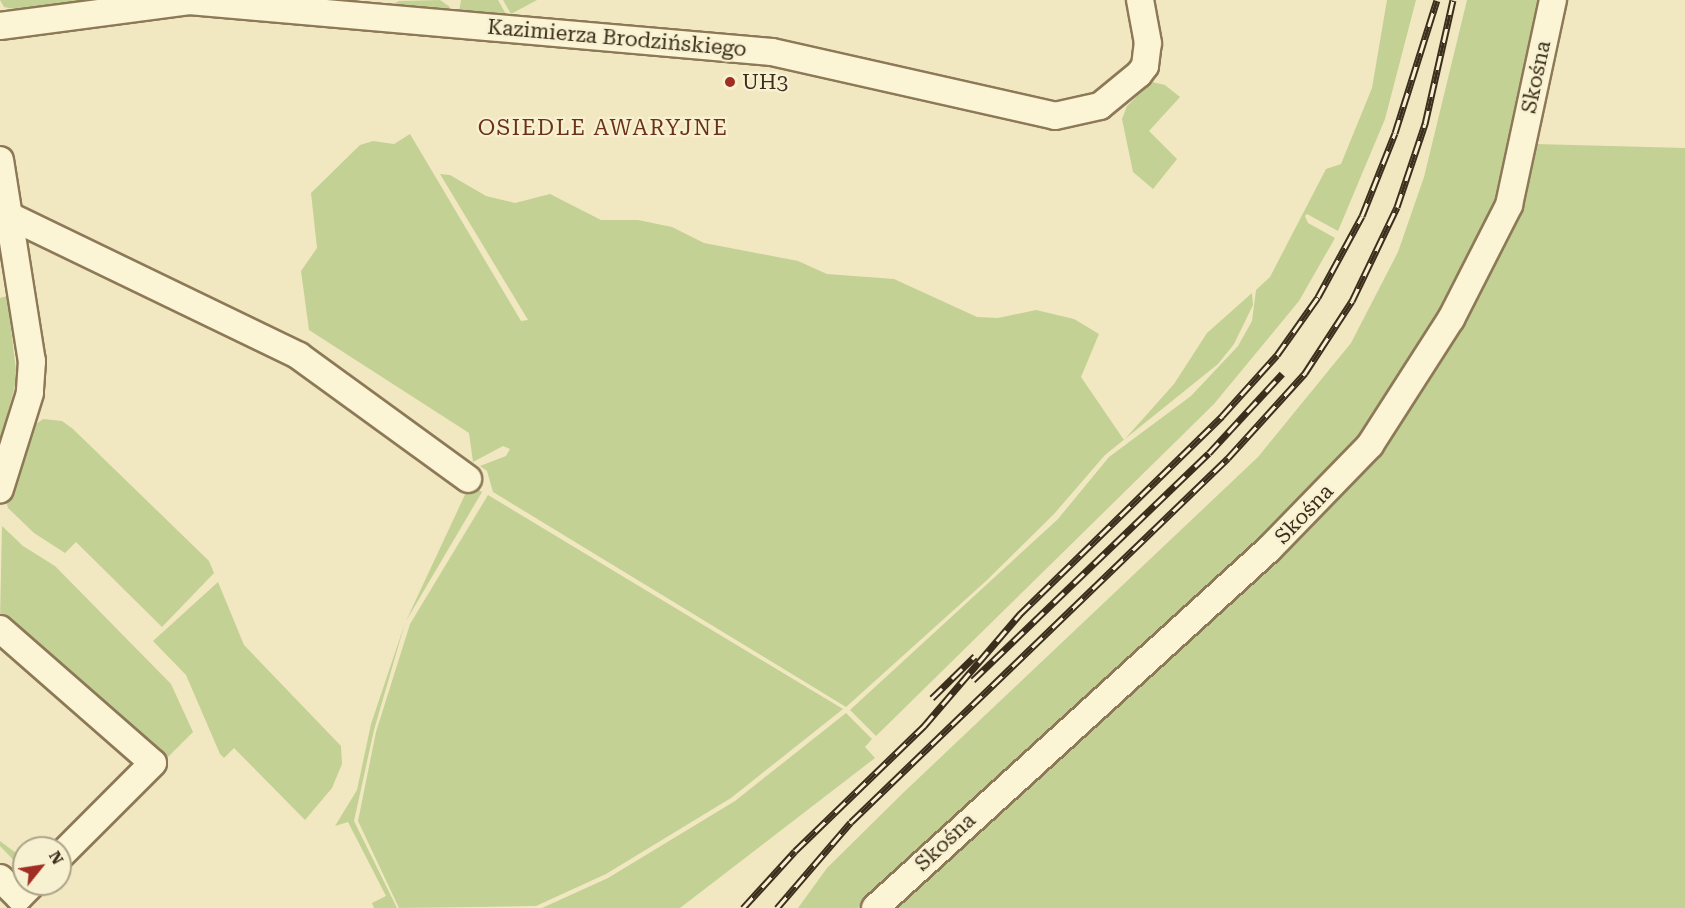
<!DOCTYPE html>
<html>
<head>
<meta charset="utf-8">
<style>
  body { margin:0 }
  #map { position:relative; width:1685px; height:908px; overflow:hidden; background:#f1e8c1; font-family:"Roboto Serif",serif }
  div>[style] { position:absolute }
  .green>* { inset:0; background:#c3d194 }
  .roads { filter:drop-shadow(2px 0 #8d7957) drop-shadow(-2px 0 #8d7957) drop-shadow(0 2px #8d7957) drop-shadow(0 -2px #8d7957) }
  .minor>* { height:26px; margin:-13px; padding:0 13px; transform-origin:13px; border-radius:13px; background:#fbf4d5 }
  .rail>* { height:7px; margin-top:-3.5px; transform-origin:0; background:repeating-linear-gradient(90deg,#f8f1d1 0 14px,#3b2e1c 0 28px); box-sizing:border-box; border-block:2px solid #3b2e1c }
  .dots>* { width:16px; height:16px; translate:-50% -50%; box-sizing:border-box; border:3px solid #f8f1d1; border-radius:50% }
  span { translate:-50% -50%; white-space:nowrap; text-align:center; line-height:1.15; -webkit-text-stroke:4.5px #f8f1d1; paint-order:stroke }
  .street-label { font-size:21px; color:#3b2e1c }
  .poi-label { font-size:21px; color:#3b2e1c }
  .left { translate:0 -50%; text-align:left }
  .neighbourhood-label { font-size:22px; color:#6b3218; letter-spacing:1.5px }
  .north { position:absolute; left:12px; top:836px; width:60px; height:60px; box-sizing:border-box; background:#f8f1d1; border:2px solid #aca389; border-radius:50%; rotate:60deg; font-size:16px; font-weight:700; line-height:24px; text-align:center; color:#3b2e1c }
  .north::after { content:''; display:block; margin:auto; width:21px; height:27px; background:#a12e22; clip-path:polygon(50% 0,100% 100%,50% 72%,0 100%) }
</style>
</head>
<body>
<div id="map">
  <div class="green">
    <div style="clip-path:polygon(0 0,91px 0,14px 9px,4px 7px)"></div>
    <div style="clip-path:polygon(440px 0,450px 7px,447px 11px,389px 6px,399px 1px)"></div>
    <div style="clip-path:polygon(461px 0,498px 0,507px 16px,459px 12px)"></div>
    <div style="clip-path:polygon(503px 0,537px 0,511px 14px)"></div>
    <div style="clip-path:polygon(1387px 0,1416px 0,1385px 119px,1338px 231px,1307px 214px,1305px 216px,1308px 223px,1335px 238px,1299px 301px,1214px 404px,876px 736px,850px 710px,1058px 519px,1109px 457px,1191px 396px,1238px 346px,1252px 321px,1256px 290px,1270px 277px,1326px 169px,1341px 164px,1372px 88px)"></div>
    <div style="clip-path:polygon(1467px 0,1538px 0,1502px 197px,1442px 318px,1363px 434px,1256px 544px,858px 908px,798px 908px,827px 868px,904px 792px,1258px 457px,1351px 343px,1398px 252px,1424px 177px)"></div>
    <div style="clip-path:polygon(1152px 82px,1165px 85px,1180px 97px,1149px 131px,1177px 159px,1153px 189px,1133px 172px,1122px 119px,1127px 106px)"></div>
    <div style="clip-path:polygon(410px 134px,521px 321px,528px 320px,440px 174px,450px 175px,486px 196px,515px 203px,550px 194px,601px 220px,638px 220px,672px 227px,704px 243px,798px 261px,827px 274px,894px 279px,977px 317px,998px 318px,1036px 310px,1074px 319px,1099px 334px,1081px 377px,1124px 440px,1174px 384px,1207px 333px,1252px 293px,1253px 305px,1234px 344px,1218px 364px,1105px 455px,1054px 514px,986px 581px,846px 707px,493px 492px,487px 471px,480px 466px,506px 456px,510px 449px,503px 446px,473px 462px,469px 433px,309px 330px,301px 271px,317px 248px,311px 193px,360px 145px,373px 141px,394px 144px)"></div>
    <div style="clip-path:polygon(1535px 144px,1685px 148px,1685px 908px,897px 908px,961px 844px,1280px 557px,1382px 452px,1441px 361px,1519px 209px)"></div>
    <div style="clip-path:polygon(7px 296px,17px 378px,0 442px,0 298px)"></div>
    <div style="clip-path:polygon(43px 419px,62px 421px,73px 429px,209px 561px,214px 573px,162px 627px,76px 542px,65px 553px,34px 533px,8px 508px,5px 497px,32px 427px)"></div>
    <div style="clip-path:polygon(470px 484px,482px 492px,406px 621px)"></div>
    <div style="clip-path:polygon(488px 495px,843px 709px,731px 798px,606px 874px,536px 906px,399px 908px,358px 821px,376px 732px,410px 624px)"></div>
    <div style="clip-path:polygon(2px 526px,23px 546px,55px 566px,171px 684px,193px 732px,162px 763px,0 621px)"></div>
    <div style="clip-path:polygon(218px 582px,244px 645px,341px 746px,342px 764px,332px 788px,305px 820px,234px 748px,224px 758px,220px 754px,186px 675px,153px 641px)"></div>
    <div style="clip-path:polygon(405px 623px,374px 730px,354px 821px,397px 908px,374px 908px,372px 903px,386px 896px,348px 822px,335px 826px,357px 790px,371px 724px)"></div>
    <div style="clip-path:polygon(846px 713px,872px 739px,865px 747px,875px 758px,680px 908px,542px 908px,608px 878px,735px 801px)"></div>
    <div style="clip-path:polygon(0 841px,24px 859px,24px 882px,12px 879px,22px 869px,0 846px)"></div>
  </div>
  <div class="roads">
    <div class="minor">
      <div style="left:0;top:26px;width:191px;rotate:-7.5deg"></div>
      <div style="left:189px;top:1px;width:585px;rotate:5deg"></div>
      <div style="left:772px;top:52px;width:290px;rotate:12.7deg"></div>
      <div style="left:1055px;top:116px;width:46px;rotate:-12.5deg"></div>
      <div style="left:1100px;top:106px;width:50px;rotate:-39.4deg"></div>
      <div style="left:1139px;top:74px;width:10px;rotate:-53deg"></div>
      <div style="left:1145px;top:66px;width:23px;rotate:-83deg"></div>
      <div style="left:1148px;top:43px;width:44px;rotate:-100.5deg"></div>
      <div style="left:0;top:160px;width:204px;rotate:81deg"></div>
      <div style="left:32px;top:361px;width:32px;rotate:94deg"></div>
      <div style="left:30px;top:393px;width:101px;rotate:107.4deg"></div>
      <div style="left:10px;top:216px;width:321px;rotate:25.8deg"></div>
      <div style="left:299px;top:356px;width:209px;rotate:36deg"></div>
      <div style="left:0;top:629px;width:203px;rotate:41.2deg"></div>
      <div style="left:153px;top:763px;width:132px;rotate:135deg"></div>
      <div style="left:0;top:878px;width:27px;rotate:45deg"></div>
      <div style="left:19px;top:897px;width:18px;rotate:-45deg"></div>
      <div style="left:875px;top:908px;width:533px;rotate:-42.34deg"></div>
      <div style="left:1269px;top:549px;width:145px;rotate:-45.8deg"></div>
      <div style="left:1370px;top:445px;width:150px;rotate:-57.3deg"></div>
      <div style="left:1451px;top:319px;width:128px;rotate:-63deg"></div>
      <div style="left:1509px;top:205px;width:210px;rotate:-77.9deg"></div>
    </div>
  </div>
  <div class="rail">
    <div style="left:973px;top:680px;width:327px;rotate:-43.9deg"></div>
    <div style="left:1209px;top:453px;width:108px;rotate:-47.3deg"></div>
    <div style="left:932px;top:698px;width:60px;rotate:-44.3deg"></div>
    <div style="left:743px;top:908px;width:77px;rotate:-47.6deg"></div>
    <div style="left:795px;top:851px;width:180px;rotate:-44.1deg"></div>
    <div style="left:924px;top:726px;width:148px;rotate:-49.4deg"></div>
    <div style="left:1020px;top:614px;width:283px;rotate:-44.4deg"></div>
    <div style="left:1222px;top:416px;width:82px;rotate:-48deg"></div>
    <div style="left:1277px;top:355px;width:71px;rotate:-54.7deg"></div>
    <div style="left:1318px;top:297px;width:92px;rotate:-61.5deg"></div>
    <div style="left:1362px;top:216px;width:89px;rotate:-68.3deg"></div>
    <div style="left:1395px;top:133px;width:139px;rotate:-72.5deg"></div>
    <div style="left:777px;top:908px;width:113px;rotate:-49.3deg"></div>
    <div style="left:851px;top:822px;width:524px;rotate:-43.99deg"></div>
    <div style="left:1228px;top:458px;width:115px;rotate:-47.8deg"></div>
    <div style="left:1305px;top:373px;width:86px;rotate:-56.9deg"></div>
    <div style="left:1352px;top:301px;width:104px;rotate:-64.4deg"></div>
    <div style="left:1397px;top:207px;width:88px;rotate:-71.4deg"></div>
    <div style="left:1425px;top:124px;width:127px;rotate:-77.3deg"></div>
  </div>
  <div class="dots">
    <div style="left:730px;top:82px;background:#a12e22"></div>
  </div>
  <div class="street-label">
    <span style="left:617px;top:38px;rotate:5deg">Kazimierza Brodzińskiego</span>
    <span style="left:1536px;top:77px;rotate:-78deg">Skośna</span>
    <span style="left:1304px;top:514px;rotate:-46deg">Skośna</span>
    <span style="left:945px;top:842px;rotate:-43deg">Skośna</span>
  </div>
  <div class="poi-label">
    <span class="left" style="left:742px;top:82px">UH3</span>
  </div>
  <div class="neighbourhood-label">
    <span style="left:603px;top:128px">OSIEDLE AWARYJNE</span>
  </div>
  <div class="north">N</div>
</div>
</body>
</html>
